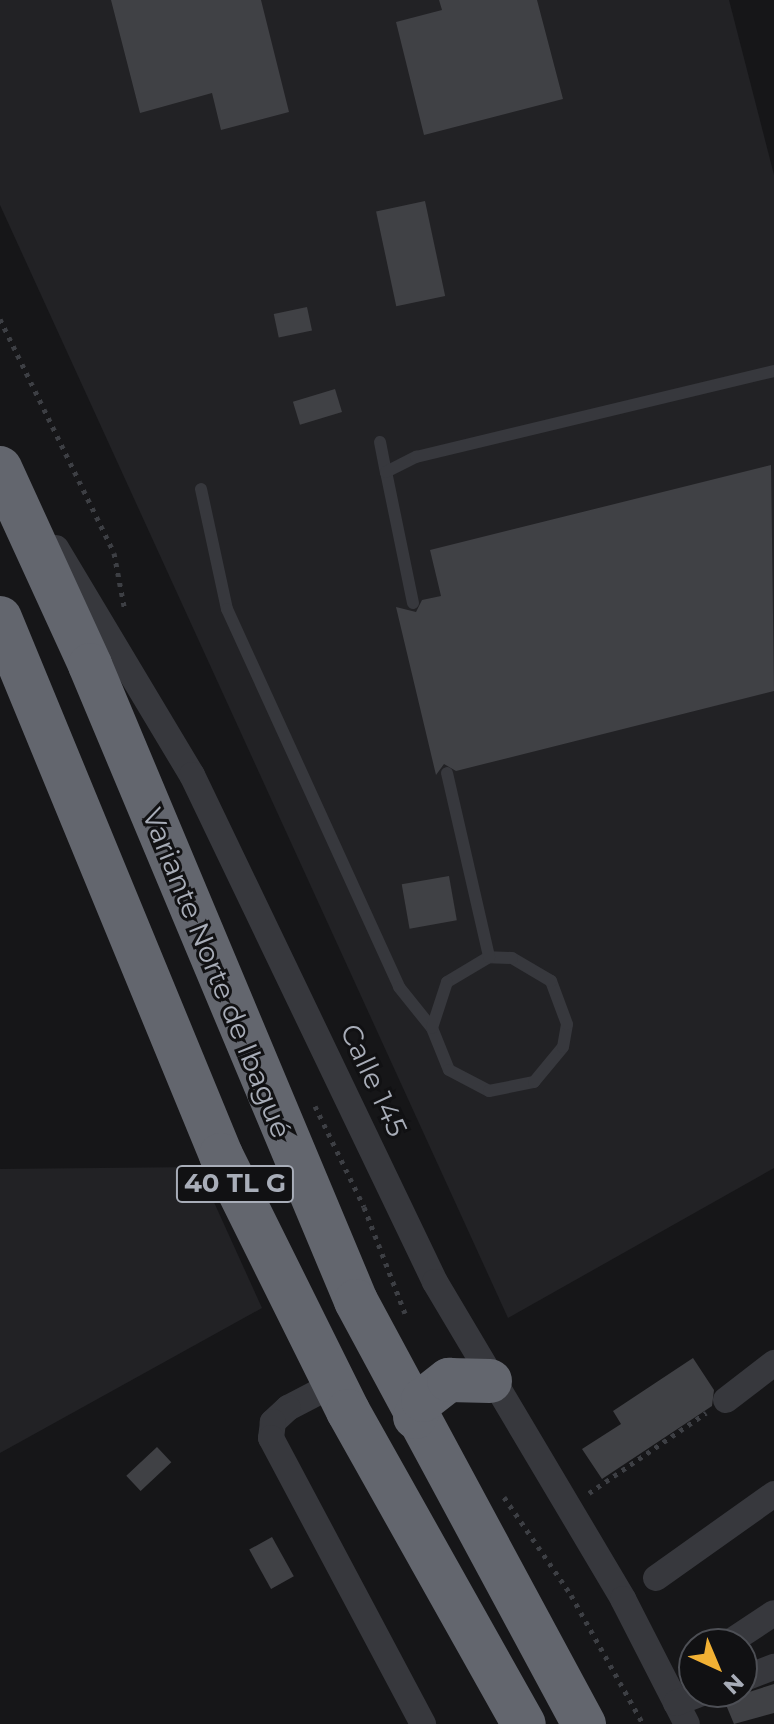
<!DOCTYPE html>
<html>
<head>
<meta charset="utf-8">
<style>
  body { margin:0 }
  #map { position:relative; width:774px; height:1724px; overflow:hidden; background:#161618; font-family:Montserrat,sans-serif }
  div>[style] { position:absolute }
  .built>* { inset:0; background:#222225 }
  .building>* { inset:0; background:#404145; transform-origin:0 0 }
  .path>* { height:5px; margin-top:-2.5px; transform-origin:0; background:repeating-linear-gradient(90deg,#3d3f44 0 4px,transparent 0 10px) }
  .lane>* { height:12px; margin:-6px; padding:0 6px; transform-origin:6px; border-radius:6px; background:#37383d }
  .street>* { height:26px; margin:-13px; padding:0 13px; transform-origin:13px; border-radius:13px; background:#37383d }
  .highway>* { height:44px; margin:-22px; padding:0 22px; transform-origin:22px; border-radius:22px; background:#63666e }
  span { translate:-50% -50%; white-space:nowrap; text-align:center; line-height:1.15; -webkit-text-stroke:6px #111113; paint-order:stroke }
  .shield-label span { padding:2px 6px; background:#111113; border:2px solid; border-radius:6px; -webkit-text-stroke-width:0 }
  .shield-label { font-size:26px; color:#a8adb8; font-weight:700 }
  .street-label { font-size:28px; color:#a8adb8 }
  .north { position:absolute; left:678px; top:1628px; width:80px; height:80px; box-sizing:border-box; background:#111113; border:2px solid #4d4f55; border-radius:50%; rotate:136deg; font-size:22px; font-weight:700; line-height:32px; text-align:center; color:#a8adb8 }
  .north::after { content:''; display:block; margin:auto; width:28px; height:36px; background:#f2b134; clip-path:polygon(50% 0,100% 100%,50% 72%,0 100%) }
</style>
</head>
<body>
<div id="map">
  <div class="built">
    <div style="clip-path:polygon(0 0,729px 0,774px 175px,774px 1168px,508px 1318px,0 205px)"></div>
    <div style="clip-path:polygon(198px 1167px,262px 1308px,0 1453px,0 1169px)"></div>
  </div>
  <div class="building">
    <div style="clip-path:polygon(111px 0,261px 0,289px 112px,221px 130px,212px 93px,140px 113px)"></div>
    <div style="clip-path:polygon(439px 0,537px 0,563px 99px,424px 135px,396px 22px,442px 10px)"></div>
    <div style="left:425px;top:201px;width:97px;height:50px;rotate:78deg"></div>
    <div style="left:307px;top:307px;width:24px;height:34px;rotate:78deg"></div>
    <div style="left:335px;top:389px;width:24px;height:44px;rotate:73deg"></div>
    <div style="clip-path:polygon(771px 465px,774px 691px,456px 771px,444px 764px,436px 775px,396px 607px,416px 612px,422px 600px,441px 596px,430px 550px)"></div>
    <div style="left:449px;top:876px;width:45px;height:48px;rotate:80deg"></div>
    <div style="clip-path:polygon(693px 1358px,714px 1390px,712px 1406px,602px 1479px,582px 1449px,621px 1424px,613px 1411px)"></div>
    <div style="left:157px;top:1447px;width:21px;height:42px;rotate:47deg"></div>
    <div style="left:272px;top:1537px;width:45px;height:26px;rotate:61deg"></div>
    <div style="clip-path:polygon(774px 1684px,774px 1713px,734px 1724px,724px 1700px)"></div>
  </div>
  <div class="path">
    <div style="left:0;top:319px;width:260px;rotate:64deg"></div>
    <div style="left:114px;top:553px;width:59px;rotate:79.3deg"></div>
    <div style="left:315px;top:1106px;width:112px;rotate:64.1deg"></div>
    <div style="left:364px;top:1207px;width:114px;rotate:68.9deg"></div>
    <div style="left:589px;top:1493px;width:142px;rotate:-34.4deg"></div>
    <div style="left:504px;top:1497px;width:119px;rotate:55.6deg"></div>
    <div style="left:571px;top:1595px;width:148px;rotate:60.8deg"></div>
  </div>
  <div class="lane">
    <div style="left:380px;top:442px;width:31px;rotate:79deg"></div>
    <div style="left:201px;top:489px;width:123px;rotate:77.8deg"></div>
    <div style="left:227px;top:609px;width:415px;rotate:65.5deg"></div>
    <div style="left:399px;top:987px;width:53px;rotate:51.2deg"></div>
    <div style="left:432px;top:1028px;width:45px;rotate:68deg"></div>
    <div style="left:449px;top:1070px;width:45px;rotate:27.7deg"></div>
    <div style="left:489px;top:1091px;width:46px;rotate:-11.3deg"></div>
    <div style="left:534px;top:1082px;width:45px;rotate:-50.4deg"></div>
    <div style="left:563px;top:1047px;width:23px;rotate:-80deg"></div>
    <div style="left:567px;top:1024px;width:46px;rotate:-110.4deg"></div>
    <div style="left:551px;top:981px;width:45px;rotate:-149.5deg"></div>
    <div style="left:512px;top:958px;width:23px;rotate:-178deg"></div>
    <div style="left:489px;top:957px;width:49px;rotate:149.2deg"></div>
    <div style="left:447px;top:982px;width:48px;rotate:108.1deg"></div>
    <div style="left:413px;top:603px;width:134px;rotate:-101.6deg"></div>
    <div style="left:386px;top:472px;width:34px;rotate:-27deg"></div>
    <div style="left:416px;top:457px;width:368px;rotate:-13.5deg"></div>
    <div style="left:447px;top:773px;width:189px;rotate:77.1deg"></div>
  </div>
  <div class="street">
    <div style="left:56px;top:548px;width:265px;rotate:59.1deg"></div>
    <div style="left:192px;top:775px;width:562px;rotate:64.39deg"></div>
    <div style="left:435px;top:1282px;width:369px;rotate:59.3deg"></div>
    <div style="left:623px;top:1599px;width:140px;rotate:62.9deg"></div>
    <div style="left:334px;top:1384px;width:52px;rotate:152.4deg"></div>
    <div style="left:288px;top:1408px;width:21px;rotate:137deg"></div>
    <div style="left:273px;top:1422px;width:16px;rotate:97deg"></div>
    <div style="left:271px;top:1438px;width:324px;rotate:62deg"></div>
    <div style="left:726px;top:1400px;width:61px;rotate:-37.6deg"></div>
    <div style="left:656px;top:1578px;width:145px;rotate:-35.4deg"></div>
    <div style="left:727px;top:1644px;width:56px;rotate:-33.4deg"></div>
    <div style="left:742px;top:1679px;width:34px;rotate:-21deg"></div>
    <div style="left:676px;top:1703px;width:31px;rotate:-21deg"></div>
  </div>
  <div class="highway">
    <div style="left:0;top:468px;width:217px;rotate:65.4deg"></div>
    <div style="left:90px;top:665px;width:689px;rotate:67.3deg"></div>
    <div style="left:356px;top:1301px;width:481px;rotate:61.7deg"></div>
    <div style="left:0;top:618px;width:581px;rotate:67.63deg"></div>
    <div style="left:221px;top:1155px;width:286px;rotate:63.6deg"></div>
    <div style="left:348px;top:1411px;width:359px;rotate:60.7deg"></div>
    <div style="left:415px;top:1417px;width:19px;rotate:-65deg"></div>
    <div style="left:423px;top:1400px;width:33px;rotate:-38deg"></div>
    <div style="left:449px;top:1380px;width:41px;rotate:1.4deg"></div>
  </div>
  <div class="shield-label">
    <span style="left:235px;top:1184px">40 TL G</span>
  </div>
  <div class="street-label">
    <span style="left:217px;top:973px;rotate:68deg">Variante Norte de Ibagué</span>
    <span style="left:374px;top:1080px;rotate:65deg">Calle 145</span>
  </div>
  <div class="north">N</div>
</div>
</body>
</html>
